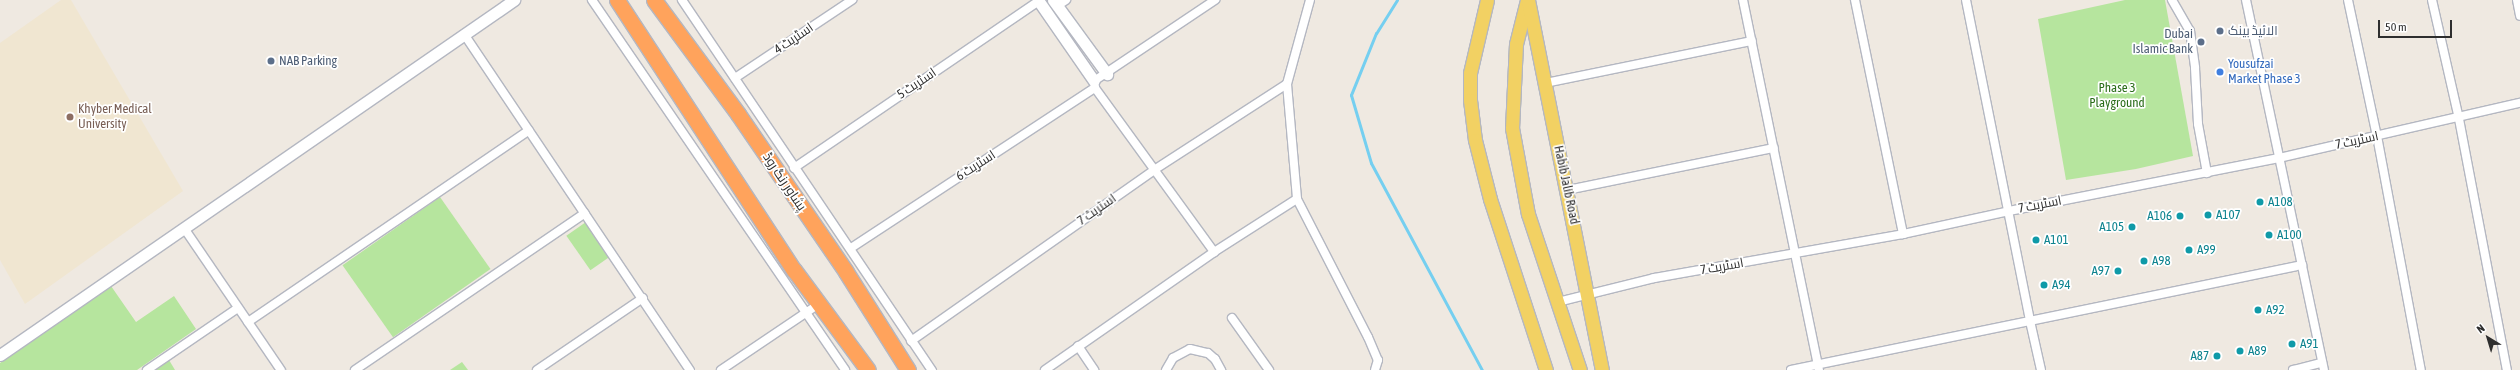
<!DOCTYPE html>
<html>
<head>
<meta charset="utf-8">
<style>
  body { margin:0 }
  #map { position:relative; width:2520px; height:370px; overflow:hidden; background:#efe9e1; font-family:"Asap Condensed",Cairo,sans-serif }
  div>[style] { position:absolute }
  .education>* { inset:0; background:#f0e6d1 }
  .green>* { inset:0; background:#b6e59e; transform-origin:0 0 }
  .stream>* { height:3px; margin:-1.5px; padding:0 1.5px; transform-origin:1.5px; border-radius:1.5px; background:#75cff0 }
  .roads { filter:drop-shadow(1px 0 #b4b7c1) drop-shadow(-1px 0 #b4b7c1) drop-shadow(0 1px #b4b7c1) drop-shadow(0 -1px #b4b7c1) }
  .street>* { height:8px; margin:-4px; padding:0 4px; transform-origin:4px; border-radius:4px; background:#fff }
  .secondary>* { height:11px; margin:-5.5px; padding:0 5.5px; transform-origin:5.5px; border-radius:5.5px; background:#fff }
  .primary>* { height:13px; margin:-6.5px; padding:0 6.5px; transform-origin:6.5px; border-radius:6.5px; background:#f2d163 }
  .highway>* { height:15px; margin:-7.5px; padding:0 7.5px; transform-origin:7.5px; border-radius:7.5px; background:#ffa35c }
  .dots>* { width:11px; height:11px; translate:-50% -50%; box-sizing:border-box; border:2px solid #fff; border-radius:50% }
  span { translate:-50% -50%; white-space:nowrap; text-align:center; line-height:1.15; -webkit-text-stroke:3.5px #fff; paint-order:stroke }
  .service-label { font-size:13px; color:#4e5e75 }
  .left { translate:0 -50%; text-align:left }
  .right { translate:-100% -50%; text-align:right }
  .street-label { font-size:13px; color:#2e2e2e }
  .shop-label { font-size:13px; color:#366cbe }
  .park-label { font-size:13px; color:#2c6e1b }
  .education-label { font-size:13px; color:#785e54 }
  .culture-label { font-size:13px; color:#0d838f }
  .north { position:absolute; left:2468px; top:318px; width:40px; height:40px; -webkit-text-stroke:3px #fff; paint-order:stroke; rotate:322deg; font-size:11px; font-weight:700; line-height:16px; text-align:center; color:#2e2e2e }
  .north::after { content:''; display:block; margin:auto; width:14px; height:18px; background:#2e2e2e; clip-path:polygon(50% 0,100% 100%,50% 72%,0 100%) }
  .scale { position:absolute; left:2378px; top:20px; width:74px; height:18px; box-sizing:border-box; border:2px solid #2e2e2e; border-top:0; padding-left:5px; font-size:12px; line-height:14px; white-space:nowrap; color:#2e2e2e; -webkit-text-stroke:3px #fff; paint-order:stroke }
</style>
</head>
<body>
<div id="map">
  <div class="education">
    <div style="clip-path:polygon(61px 0,71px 0,183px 191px,25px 304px,0 260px,0 43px)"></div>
  </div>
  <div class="green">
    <div style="clip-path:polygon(2125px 0,2165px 0,2193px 156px,2136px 169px,2066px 180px,2038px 19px)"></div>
    <div style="left:440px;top:197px;width:88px;height:119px;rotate:55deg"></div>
    <div style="left:586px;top:222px;width:42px;height:24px;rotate:55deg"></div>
    <div style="clip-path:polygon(111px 286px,136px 322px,174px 296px,196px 329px,137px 370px,0 370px,0 363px)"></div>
    <div style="clip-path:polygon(169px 360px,175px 370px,155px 370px)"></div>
    <div style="clip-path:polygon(462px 362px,468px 370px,450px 370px)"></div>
  </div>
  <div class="stream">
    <div style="left:1397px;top:0;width:39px;rotate:122deg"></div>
    <div style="left:1376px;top:33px;width:67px;rotate:112deg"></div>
    <div style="left:1351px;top:95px;width:71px;rotate:73.6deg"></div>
    <div style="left:1371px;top:163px;width:235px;rotate:61.8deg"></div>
  </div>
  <div class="roads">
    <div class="street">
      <div style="left:592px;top:0;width:448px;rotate:55.6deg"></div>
      <div style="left:682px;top:0;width:447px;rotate:56deg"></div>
      <div style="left:1310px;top:0;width:87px;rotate:105.3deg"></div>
      <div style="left:1287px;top:84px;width:115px;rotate:85deg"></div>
      <div style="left:1297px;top:199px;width:155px;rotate:62.8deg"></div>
      <div style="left:1368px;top:337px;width:25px;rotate:67deg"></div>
      <div style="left:1378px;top:360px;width:10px;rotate:107deg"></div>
      <div style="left:1743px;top:0;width:378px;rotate:78.4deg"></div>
      <div style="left:1855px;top:0;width:239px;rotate:78.4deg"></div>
      <div style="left:1966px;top:0;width:327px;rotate:78.7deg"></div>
      <div style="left:2030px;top:321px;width:50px;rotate:77.3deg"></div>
      <div style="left:2172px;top:0;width:36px;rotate:60deg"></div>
      <div style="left:2190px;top:31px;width:37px;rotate:82deg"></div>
      <div style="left:2195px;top:68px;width:56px;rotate:86.9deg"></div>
      <div style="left:2198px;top:124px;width:50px;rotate:79.6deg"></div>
      <div style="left:2246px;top:0;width:378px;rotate:78.1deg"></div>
      <div style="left:2348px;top:0;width:139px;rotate:78deg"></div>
      <div style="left:2377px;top:136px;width:238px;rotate:79.4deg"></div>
      <div style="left:2432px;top:0;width:122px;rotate:77.2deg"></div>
      <div style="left:2459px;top:119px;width:256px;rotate:79.2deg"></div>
      <div style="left:2517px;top:0;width:16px;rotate:79deg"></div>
      <div style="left:1057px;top:6px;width:11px;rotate:-34deg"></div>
      <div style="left:464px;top:34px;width:405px;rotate:56.1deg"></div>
      <div style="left:735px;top:78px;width:141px;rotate:-33.7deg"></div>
      <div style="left:1545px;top:83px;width:211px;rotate:-11.5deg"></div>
      <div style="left:1095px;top:88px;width:203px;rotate:54deg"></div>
      <div style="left:794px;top:168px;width:297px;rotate:-34.3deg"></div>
      <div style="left:1567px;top:190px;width:211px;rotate:-11.5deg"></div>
      <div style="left:184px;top:228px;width:172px;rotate:55.7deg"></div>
      <div style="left:851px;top:248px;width:292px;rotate:-33.3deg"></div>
      <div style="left:1095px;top:88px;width:7px;rotate:-98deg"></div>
      <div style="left:1094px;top:81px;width:146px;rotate:-33.8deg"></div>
      <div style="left:1558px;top:302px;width:99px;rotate:-14deg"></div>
      <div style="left:1654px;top:278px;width:253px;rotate:-10deg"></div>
      <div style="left:1903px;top:234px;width:108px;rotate:-12.2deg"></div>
      <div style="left:2009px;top:211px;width:275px;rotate:-11.1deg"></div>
      <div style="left:2279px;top:158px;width:247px;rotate:-12.9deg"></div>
      <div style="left:1232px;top:318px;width:64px;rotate:54.6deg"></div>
      <div style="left:248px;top:322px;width:340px;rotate:-34.3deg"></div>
      <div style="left:911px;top:341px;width:297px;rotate:-35.1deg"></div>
      <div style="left:1154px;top:170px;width:158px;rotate:-32.9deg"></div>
      <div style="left:1078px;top:346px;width:29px;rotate:56deg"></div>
      <div style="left:147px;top:370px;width:110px;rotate:-34.3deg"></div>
      <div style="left:355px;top:370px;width:278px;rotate:-34.3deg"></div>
      <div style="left:537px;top:370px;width:128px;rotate:-34.2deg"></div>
      <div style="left:721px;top:370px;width:118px;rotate:-34deg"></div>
      <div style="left:1045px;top:370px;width:206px;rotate:-34.9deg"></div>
      <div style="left:1214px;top:252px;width:98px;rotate:-32.6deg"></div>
      <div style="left:1166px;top:370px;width:14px;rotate:-60deg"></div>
      <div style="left:1173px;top:358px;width:19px;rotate:-28deg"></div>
      <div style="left:1190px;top:349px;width:18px;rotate:13deg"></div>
      <div style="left:1208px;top:353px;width:9px;rotate:41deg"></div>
      <div style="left:1215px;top:359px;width:13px;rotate:61deg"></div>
      <div style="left:1791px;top:370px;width:522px;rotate:-11.61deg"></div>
      <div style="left:2293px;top:370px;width:30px;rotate:-14deg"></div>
    </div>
    <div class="secondary">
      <div style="left:1038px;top:0;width:98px;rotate:55.3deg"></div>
      <div style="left:1053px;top:0;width:92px;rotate:53.9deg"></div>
      <div style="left:0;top:355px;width:625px;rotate:-34.63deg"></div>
    </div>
    <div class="primary">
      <div style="left:1487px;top:0;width:75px;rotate:103.1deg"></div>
      <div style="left:1470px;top:73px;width:27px;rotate:90deg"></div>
      <div style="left:1470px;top:100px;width:40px;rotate:82.9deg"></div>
      <div style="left:1475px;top:140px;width:61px;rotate:75.7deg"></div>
      <div style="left:1490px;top:199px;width:180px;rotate:71.9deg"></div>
      <div style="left:1527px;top:0;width:45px;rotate:104deg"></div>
      <div style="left:1516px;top:44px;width:84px;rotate:92.7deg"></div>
      <div style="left:1512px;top:128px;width:87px;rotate:79.5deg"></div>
      <div style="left:1528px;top:214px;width:164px;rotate:71.6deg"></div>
      <div style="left:1528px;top:0;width:377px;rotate:78.7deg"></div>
    </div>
    <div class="highway">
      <div style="left:617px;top:0;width:323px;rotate:56.8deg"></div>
      <div style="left:794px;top:270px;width:124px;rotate:53.5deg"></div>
      <div style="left:654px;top:0;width:142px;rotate:53.6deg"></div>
      <div style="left:738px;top:114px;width:191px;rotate:55.6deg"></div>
      <div style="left:846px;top:272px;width:116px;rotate:57.7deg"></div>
    </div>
  </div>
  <div class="dots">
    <div style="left:2220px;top:31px;background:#5c6f8a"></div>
    <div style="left:2201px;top:42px;background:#5c6f8a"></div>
    <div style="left:271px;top:61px;background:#5c6f8a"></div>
    <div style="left:2220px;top:72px;background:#3f7fe0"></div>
    <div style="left:70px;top:117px;background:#8d6e63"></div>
    <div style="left:2260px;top:202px;background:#0f9aa8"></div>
    <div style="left:2208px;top:215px;background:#0f9aa8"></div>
    <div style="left:2180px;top:216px;background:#0f9aa8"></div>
    <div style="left:2132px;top:227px;background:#0f9aa8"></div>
    <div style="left:2269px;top:235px;background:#0f9aa8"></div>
    <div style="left:2036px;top:240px;background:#0f9aa8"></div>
    <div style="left:2189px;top:250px;background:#0f9aa8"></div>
    <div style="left:2144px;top:261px;background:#0f9aa8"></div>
    <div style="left:2118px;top:271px;background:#0f9aa8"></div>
    <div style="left:2044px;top:285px;background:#0f9aa8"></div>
    <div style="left:2258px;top:310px;background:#0f9aa8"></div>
    <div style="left:2292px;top:344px;background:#0f9aa8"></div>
    <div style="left:2240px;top:351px;background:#0f9aa8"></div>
    <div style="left:2217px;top:356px;background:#0f9aa8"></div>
  </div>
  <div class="service-label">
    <span class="left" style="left:2228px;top:31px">الائیڈ بینک</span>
    <span class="right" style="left:2193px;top:42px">Dubai<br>Islamic Bank</span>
    <span class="left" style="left:279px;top:61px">NAB Parking</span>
  </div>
  <div class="street-label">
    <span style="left:794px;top:39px;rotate:-34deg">اسٹریٹ 4</span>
    <span style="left:917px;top:84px;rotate:-34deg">اسٹریٹ 5</span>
    <span style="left:2357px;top:141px;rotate:-12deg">اسٹریٹ 7</span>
    <span style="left:976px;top:166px;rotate:-33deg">اسٹریٹ 6</span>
    <span style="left:784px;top:182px;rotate:56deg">پشاور رنگ روڈ</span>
    <span style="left:1566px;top:185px;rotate:78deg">Habib Jalib Road</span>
    <span style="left:2040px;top:205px;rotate:-11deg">اسٹریٹ 7</span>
    <span style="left:1097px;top:210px;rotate:-35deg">اسٹریٹ 7</span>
    <span style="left:1722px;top:267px;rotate:-10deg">اسٹریٹ 7</span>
  </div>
  <div class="shop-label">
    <span class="left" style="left:2228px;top:72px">Yousufzai<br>Market Phase 3</span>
  </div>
  <div class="park-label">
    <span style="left:2117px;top:96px">Phase 3<br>Playground</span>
  </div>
  <div class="education-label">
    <span class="left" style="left:78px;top:117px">Khyber Medical<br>University</span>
  </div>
  <div class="culture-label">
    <span class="left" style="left:2268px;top:202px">A108</span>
    <span class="left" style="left:2216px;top:215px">A107</span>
    <span class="right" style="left:2172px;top:216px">A106</span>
    <span class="right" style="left:2124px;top:227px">A105</span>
    <span class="left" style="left:2277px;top:235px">A100</span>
    <span class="left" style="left:2044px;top:240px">A101</span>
    <span class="left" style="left:2197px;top:250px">A99</span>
    <span class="left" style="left:2152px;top:261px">A98</span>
    <span class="right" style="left:2110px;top:271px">A97</span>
    <span class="left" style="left:2052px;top:285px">A94</span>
    <span class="left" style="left:2266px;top:310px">A92</span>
    <span class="left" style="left:2300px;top:344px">A91</span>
    <span class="left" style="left:2248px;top:351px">A89</span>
    <span class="right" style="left:2209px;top:356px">A87</span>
  </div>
  <div class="north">N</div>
  <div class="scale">50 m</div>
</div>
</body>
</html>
